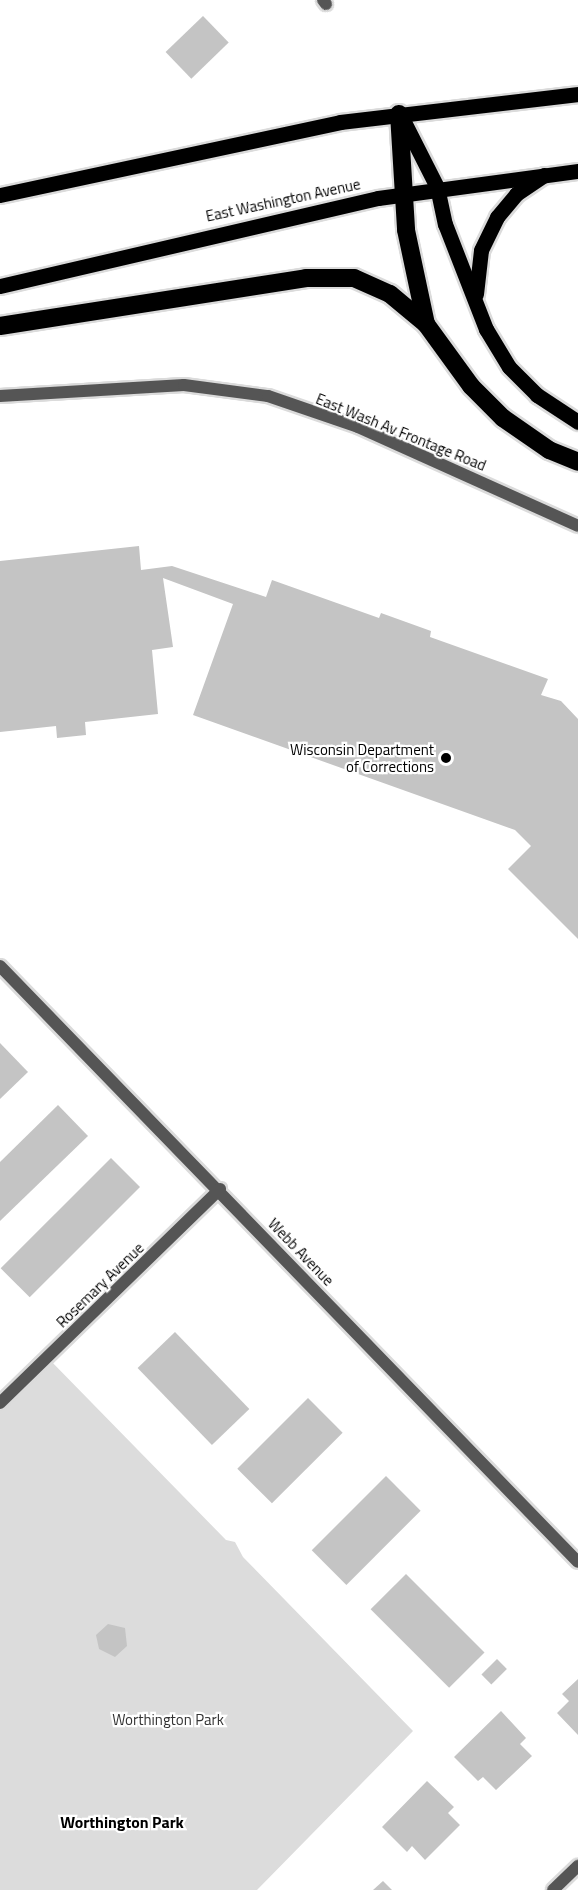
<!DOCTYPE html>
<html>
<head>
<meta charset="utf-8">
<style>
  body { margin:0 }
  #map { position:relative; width:578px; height:1890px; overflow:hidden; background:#fff; font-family:"Titillium Web",sans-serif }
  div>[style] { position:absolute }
  .green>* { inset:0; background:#dcdcdc }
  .building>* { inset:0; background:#c4c4c4; transform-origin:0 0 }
  .roads { filter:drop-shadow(2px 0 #dbdbdb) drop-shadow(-2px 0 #dbdbdb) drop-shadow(0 2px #dbdbdb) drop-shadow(0 -2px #dbdbdb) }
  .minor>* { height:12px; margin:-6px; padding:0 6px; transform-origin:6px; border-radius:6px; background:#555 }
  .primary>* { height:15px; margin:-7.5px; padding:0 7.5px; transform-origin:7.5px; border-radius:7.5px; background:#000 }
  .motorway>* { height:18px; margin:-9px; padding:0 9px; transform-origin:9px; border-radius:9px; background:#000 }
  .dots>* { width:16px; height:16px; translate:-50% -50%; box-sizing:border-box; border:3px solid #fff; border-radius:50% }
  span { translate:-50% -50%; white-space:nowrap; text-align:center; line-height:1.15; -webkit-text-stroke:4.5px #fff; paint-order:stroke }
  .street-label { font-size:15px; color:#000 }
  .poi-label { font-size:15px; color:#000 }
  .right { translate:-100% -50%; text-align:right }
  .park-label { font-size:15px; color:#333 }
  .neighbourhood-label { font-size:16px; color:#000; font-weight:700 }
</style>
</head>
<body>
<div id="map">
  <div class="green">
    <div style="clip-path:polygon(47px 1357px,226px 1540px,235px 1542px,243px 1557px,413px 1731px,257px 1890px,0 1890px,0 1403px)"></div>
  </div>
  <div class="building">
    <div style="left:203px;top:16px;width:37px;height:52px;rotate:46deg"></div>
    <div style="clip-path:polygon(139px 546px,141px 570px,172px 566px,266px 597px,272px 580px,379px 618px,381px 613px,431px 631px,430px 637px,548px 679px,541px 695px,561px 701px,578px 719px,578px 939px,508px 869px,531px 846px,515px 830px,193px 715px,233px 604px,163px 578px,173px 647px,152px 650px,158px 714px,85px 722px,86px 735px,57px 738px,56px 726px,0 732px,0 561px)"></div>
    <div style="clip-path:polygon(0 1043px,28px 1072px,0 1099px)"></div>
    <div style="clip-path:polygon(58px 1105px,88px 1136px,0 1221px,0 1162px)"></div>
    <div style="left:111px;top:1158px;width:41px;height:156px;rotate:45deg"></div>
    <div style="left:175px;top:1332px;width:107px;height:52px;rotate:46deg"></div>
    <div style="left:308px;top:1398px;width:49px;height:100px;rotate:45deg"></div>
    <div style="left:386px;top:1476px;width:49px;height:105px;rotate:45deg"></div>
    <div style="left:406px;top:1574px;width:111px;height:50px;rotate:45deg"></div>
    <div style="clip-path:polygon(108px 1624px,125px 1628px,127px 1646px,115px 1657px,99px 1649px,96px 1635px)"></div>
    <div style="left:497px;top:1659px;width:14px;height:22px;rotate:45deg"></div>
    <div style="clip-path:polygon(578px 1679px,578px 1735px,557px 1713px,569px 1701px,562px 1694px)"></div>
    <div style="clip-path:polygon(501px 1711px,526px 1738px,520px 1744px,532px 1756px,496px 1790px,483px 1777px,478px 1781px,454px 1757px)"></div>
    <div style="clip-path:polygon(427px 1781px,454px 1807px,448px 1813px,460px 1825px,425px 1860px,412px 1846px,407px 1852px,382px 1827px)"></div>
    <div style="clip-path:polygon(383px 1881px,392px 1890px,373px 1890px)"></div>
  </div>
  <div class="roads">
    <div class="minor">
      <div style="left:323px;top:0;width:5px;rotate:53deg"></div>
      <div style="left:0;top:396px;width:184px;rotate:-3.4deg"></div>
      <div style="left:184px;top:385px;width:85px;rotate:7.5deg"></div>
      <div style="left:268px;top:396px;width:95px;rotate:19deg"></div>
      <div style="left:358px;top:427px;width:241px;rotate:24.2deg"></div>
      <div style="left:0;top:966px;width:830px;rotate:45.88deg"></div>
      <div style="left:0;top:1403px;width:307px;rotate:-44.2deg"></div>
      <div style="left:553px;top:1890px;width:35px;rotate:-44deg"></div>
    </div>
    <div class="primary">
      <div style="left:401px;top:116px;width:80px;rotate:63.1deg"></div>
      <div style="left:437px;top:187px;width:38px;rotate:78deg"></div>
      <div style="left:445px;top:224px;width:113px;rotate:68.7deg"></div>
      <div style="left:486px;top:329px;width:44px;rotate:58.8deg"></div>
      <div style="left:509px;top:367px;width:40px;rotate:45deg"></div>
      <div style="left:537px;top:395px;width:49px;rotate:33.4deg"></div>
      <div style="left:0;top:195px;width:348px;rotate:-12.1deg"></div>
      <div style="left:340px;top:122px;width:240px;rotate:-6.7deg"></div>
      <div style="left:0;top:286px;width:388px;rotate:-13.1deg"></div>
      <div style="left:378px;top:198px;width:202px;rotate:-7.7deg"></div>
      <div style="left:476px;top:294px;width:44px;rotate:-83.5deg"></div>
      <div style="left:481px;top:250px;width:37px;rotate:-64deg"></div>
      <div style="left:497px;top:217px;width:30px;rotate:-50deg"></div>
      <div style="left:516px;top:194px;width:34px;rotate:-34deg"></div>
    </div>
    <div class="motorway">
      <div style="left:399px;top:114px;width:116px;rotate:86.5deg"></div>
      <div style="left:406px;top:230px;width:96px;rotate:78deg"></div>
      <div style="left:0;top:326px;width:310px;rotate:-8.9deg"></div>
      <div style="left:306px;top:278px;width:48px"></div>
      <div style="left:354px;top:278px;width:39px;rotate:24deg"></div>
      <div style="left:390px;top:294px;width:47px;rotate:39.8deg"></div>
      <div style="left:426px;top:324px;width:77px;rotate:54deg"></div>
      <div style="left:471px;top:386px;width:45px;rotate:45deg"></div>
      <div style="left:503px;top:418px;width:56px;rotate:34.8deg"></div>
      <div style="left:549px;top:450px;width:31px;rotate:22deg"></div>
    </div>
  </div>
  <div class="dots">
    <div style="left:446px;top:758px;background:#000"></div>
  </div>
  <div class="street-label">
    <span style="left:283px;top:200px;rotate:-12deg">East Washington Avenue</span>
    <span style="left:401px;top:432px;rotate:22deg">East Wash Av Frontage Road</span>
    <span style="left:301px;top:1252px;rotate:46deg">Webb Avenue</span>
    <span style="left:100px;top:1285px;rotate:-44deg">Rosemary Avenue</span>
  </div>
  <div class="poi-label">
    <span class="right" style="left:434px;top:758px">Wisconsin Department<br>of Corrections</span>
  </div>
  <div class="park-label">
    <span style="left:168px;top:1720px">Worthington Park</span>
  </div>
  <div class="neighbourhood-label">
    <span style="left:122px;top:1822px">Worthington Park</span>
  </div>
</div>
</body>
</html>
